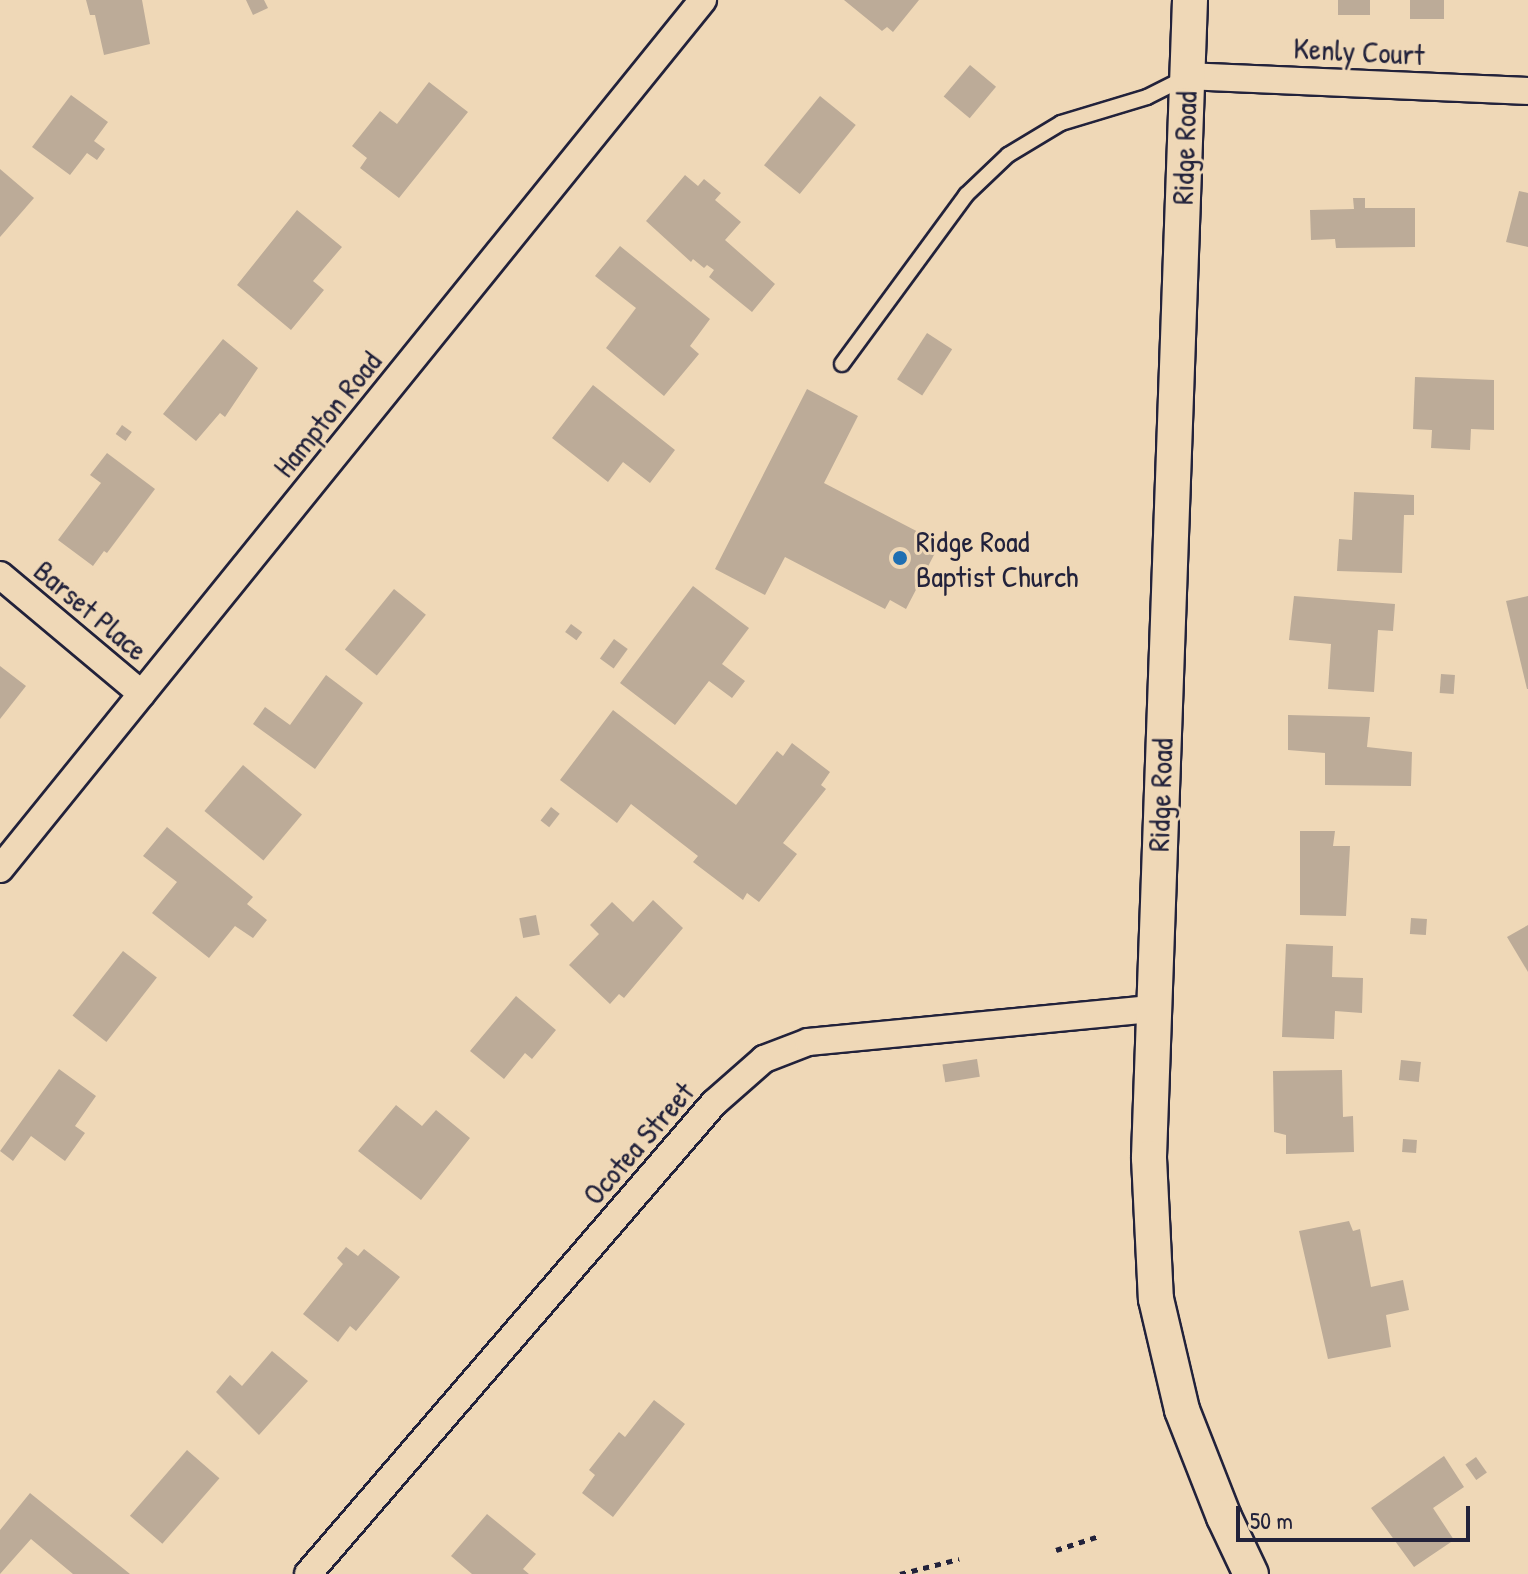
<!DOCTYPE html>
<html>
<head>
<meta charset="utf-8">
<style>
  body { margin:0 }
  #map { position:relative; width:1528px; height:1574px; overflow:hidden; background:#efd8b7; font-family:"Patrick Hand",sans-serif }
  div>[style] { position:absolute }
  .building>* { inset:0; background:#bcab98; transform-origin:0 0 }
  .path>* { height:5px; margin-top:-2.5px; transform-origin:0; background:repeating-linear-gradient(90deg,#22223b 0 6px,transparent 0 12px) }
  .roads { filter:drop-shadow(2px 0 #22223b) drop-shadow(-2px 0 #22223b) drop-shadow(0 2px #22223b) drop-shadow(0 -2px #22223b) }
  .service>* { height:14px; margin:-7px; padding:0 7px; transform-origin:7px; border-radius:7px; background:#efd8b7 }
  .minor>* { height:26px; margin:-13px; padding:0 13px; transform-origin:13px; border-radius:13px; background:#efd8b7 }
  .tertiary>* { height:34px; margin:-17px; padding:0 17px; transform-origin:17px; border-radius:17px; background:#efd8b7 }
  .dots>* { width:22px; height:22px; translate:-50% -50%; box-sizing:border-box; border:4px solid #efd8b7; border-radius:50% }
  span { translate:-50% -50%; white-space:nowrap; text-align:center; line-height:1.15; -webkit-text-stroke:6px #efd8b7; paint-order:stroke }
  .street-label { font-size:30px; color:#22223b }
  .poi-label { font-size:30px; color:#22223b }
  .left { translate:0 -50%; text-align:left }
  .scale { position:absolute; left:1236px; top:1506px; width:234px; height:36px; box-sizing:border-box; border:4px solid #22223b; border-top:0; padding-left:10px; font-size:24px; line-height:28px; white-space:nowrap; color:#22223b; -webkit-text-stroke:6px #efd8b7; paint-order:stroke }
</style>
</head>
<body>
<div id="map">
  <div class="building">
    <div style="clip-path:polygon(86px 0,142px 0,150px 44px,104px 55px,95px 15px,90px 15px)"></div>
    <div style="clip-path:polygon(246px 0,264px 0,268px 8px,253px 15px)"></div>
    <div style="clip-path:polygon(844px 0,919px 0,893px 32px,887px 27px,882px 31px)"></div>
    <div style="left:1338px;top:0;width:32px;height:15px"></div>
    <div style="left:1410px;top:0;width:34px;height:19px"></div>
    <div style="left:970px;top:65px;width:34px;height:41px;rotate:40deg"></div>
    <div style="clip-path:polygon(429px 82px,468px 112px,399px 198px,360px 168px,367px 158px,352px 146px,380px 111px,397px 124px)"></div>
    <div style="clip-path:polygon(71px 95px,108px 122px,94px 141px,105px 149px,97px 160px,87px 153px,70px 175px,32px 147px)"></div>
    <div style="left:820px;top:96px;width:46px;height:89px;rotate:39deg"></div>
    <div style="clip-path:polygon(0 169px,34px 198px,0 237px)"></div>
    <div style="clip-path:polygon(685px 175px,698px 186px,704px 179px,721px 193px,715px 200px,741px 222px,725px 240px,775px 284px,752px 312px,709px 277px,714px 270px,707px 265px,704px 268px,693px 259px,691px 262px,646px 221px)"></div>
    <div style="clip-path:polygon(1519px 191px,1528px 193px,1528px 247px,1506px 242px)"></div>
    <div style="clip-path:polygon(1353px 198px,1365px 198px,1365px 208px,1415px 208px,1415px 247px,1336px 248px,1335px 239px,1311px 240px,1310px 210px,1354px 209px)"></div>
    <div style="clip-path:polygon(297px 210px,342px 247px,313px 281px,324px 290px,291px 330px,237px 285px)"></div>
    <div style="clip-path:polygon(620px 246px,710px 319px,690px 346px,699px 354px,664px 396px,606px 348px,636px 308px,595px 276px)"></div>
    <div style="left:927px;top:333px;width:30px;height:55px;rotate:33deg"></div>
    <div style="clip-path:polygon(223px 339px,258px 368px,225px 417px,220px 413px,196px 441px,163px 414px)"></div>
    <div style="clip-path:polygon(1415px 377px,1494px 380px,1494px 430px,1471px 429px,1470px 450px,1431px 448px,1432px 430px,1413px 429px)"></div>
    <div style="clip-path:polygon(593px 385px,675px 450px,650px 483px,623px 462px,608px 482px,552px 438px)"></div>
    <div style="clip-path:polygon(807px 389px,858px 416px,824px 483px,926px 536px,922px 543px,936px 551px,906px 609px,890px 600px,885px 609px,785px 557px,765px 595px,715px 569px)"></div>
    <div style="left:122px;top:425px;width:12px;height:11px;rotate:35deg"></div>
    <div style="clip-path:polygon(107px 453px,155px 489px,107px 553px,104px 551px,93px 566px,58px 540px,101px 483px,90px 475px)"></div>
    <div style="clip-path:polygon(1354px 492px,1414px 495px,1414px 515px,1404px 515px,1402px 573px,1337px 571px,1339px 539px,1352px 540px)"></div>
    <div style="clip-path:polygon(693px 586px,749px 628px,722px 664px,745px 681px,732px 698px,709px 681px,675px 725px,620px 683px)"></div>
    <div style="left:394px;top:589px;width:41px;height:78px;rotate:39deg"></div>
    <div style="clip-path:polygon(1294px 596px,1395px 604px,1393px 631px,1378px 630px,1374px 692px,1328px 689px,1331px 644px,1289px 640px)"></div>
    <div style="clip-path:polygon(1528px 596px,1528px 689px,1527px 689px,1506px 601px)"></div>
    <div style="left:571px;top:624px;width:14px;height:10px;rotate:36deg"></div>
    <div style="left:614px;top:639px;width:17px;height:24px;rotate:36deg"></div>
    <div style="clip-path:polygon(0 666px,26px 686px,0 719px)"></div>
    <div style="left:1441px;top:674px;width:14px;height:19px;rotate:4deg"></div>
    <div style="clip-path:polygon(326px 675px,363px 703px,315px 769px,253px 724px,265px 707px,290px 725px)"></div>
    <div style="clip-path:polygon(613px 710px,736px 805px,777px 751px,783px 756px,792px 743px,830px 772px,821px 785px,826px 789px,783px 843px,797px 854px,759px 902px,747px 893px,743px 900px,693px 862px,698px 856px,631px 804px,617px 823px,560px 780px)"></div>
    <div style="clip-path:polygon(1288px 715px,1370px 717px,1367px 747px,1412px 752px,1411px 786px,1325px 785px,1325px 753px,1288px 750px)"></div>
    <div style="left:243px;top:765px;width:77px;height:60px;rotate:40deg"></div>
    <div style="left:551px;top:807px;width:11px;height:17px;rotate:38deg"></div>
    <div style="clip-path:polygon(167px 827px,253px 897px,247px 904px,267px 920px,253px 938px,235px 926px,209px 958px,152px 913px,177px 882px,143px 856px)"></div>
    <div style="clip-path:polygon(1300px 831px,1335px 831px,1333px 846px,1350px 846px,1346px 916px,1300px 915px)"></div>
    <div style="clip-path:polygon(653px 900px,683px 928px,624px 998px,619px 994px,610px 1004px,569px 965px,599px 934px,590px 925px,612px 902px,633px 922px)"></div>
    <div style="left:536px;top:915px;width:20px;height:17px;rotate:79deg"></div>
    <div style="left:1411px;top:918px;width:16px;height:16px;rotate:4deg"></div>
    <div style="clip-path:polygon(1528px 925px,1528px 972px,1507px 937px)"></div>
    <div style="clip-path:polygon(1286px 944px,1333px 946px,1332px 977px,1363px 978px,1362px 1013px,1335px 1011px,1334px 1039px,1282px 1037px)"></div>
    <div style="left:123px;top:951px;width:43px;height:82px;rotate:38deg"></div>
    <div style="clip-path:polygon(516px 996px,556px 1030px,532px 1059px,525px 1053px,504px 1079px,470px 1051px)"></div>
    <div style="left:977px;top:1059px;width:18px;height:35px;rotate:81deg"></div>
    <div style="left:1401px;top:1060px;width:20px;height:20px;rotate:6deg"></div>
    <div style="clip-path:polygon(59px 1069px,96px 1096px,75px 1126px,85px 1133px,65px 1161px,31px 1136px,13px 1161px,0 1151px)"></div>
    <div style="clip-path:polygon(1342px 1070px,1343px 1117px,1353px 1116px,1354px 1152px,1286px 1154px,1286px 1135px,1274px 1132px,1273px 1071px)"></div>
    <div style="clip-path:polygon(396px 1105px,422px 1126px,436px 1110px,470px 1138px,421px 1200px,358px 1151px)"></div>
    <div style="left:1403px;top:1139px;width:14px;height:13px;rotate:4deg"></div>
    <div style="clip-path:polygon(1349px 1221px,1353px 1231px,1360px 1229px,1371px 1287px,1403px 1280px,1409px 1310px,1386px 1315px,1391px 1347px,1328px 1359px,1299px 1231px)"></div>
    <div style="clip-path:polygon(346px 1247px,358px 1256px,364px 1249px,400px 1277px,356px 1331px,350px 1326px,338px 1342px,303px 1314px,343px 1264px,337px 1258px)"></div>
    <div style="clip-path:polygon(272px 1351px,308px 1381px,259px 1435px,216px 1392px,230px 1375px,242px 1386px)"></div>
    <div style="clip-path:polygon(654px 1400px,685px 1424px,613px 1517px,582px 1493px,595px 1475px,589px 1470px,619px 1432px,625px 1437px)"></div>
    <div style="left:187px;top:1450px;width:43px;height:87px;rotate:41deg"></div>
    <div style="clip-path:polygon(1444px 1456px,1464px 1487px,1433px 1508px,1454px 1540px,1414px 1567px,1371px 1508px)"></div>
    <div style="left:1476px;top:1457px;width:19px;height:13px;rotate:55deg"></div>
    <div style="clip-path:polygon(30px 1493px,130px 1574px,73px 1574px,31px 1539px,0 1574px,0 1530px)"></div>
    <div style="clip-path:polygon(487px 1514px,536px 1554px,523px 1569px,529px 1574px,472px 1574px,451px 1556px)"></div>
  </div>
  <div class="path">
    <div style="left:1056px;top:1550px;width:45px;rotate:-18deg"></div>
    <div style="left:900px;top:1574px;width:61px;rotate:-14.3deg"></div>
  </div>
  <div class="roads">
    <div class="service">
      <div style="left:842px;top:364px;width:210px;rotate:-53.7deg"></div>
      <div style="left:966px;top:195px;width:58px;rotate:-43.6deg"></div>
      <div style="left:1008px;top:155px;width:62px;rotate:-31.1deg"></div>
      <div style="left:1061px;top:123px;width:90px;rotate:-16.8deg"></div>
      <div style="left:1147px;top:97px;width:45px;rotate:-26.6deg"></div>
    </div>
    <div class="minor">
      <div style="left:1187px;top:76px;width:341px;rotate:2.5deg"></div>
      <div style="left:0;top:575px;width:185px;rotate:40deg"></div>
      <div style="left:0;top:869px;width:1118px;rotate:-51.03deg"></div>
      <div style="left:308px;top:1574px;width:622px;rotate:-49.24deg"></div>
      <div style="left:714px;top:1103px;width:67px;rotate:-41.3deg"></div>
      <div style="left:764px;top:1059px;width:47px;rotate:-21.1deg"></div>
      <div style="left:808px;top:1042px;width:347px;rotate:-5.5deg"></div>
    </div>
    <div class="tertiary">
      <div style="left:1190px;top:0;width:1159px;rotate:92.03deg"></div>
      <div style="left:1149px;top:1158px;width:141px;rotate:87.2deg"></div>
      <div style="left:1156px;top:1299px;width:114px;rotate:76.8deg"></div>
      <div style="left:1182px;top:1410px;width:115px;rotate:68.6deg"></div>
      <div style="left:1224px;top:1517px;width:63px;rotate:64.7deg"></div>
    </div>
  </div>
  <div class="dots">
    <div style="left:900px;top:558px;background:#1f6fb2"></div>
  </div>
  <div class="street-label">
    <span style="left:1359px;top:51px;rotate:3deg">Kenly Court</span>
    <span style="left:1184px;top:148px;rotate:-88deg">Ridge Road</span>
    <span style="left:327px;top:414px;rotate:-51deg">Hampton Road</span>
    <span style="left:91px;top:610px;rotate:40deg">Barset Place</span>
    <span style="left:1160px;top:795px;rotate:-88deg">Ridge Road</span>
    <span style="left:638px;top:1143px;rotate:-49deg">Ocotea Street</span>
  </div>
  <div class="poi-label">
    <span class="left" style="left:916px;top:558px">Ridge Road<br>Baptist Church</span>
  </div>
  <div class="scale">50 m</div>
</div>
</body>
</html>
